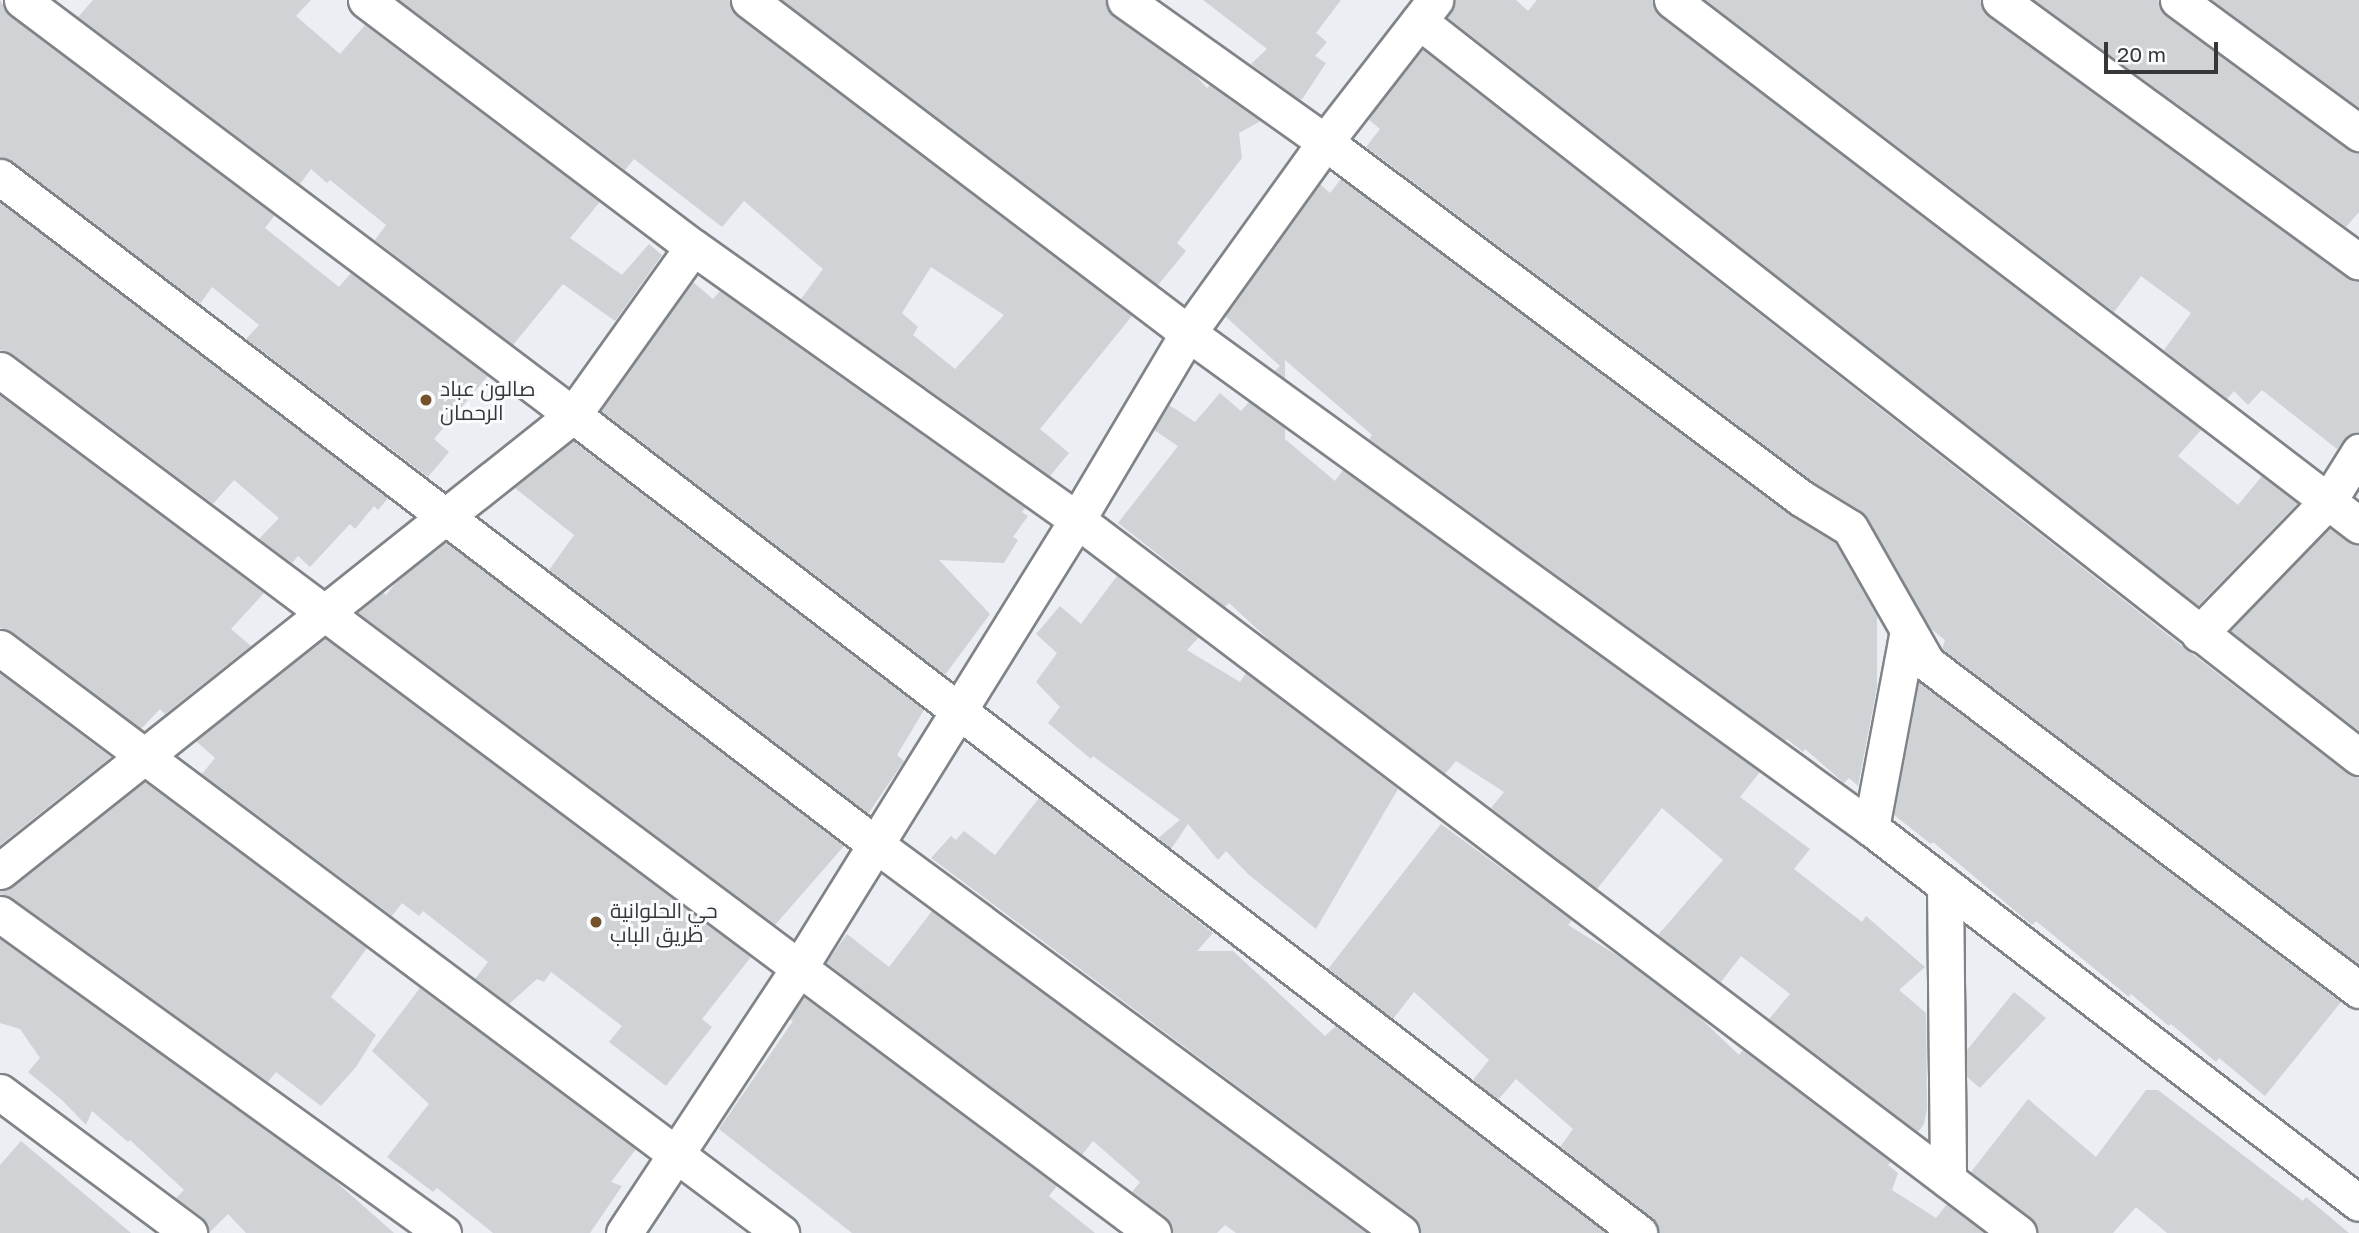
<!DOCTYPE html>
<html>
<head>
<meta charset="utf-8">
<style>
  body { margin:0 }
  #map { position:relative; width:2359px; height:1233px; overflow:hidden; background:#ebeef2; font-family:"Golos Text",Cairo,sans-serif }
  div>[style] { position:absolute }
  .building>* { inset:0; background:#cfd3d6 }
  .roads { filter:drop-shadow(2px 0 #808387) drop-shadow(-2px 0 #808387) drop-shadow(0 2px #808387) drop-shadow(0 -2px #808387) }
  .minor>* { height:35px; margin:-17.5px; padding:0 17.5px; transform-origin:17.5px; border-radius:17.5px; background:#fff }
  .dots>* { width:19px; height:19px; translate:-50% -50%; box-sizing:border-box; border:4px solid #f9fbfe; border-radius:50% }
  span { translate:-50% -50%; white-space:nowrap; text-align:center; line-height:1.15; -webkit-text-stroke:6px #f9fbfe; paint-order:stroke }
  .poi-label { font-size:21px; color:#363739 }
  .left { translate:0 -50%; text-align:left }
  .scale { position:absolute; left:2104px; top:42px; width:114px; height:32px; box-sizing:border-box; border:4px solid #363739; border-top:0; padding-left:9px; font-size:21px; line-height:24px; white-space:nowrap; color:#363739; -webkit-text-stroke:5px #f9fbfe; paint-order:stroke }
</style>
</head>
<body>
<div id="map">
  <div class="building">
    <div style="clip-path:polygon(0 0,10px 16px,275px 215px,265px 228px,339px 287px,351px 273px,488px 376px,434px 439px,449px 452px,428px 477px,246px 339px,259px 325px,212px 287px,200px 304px,12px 161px,0 157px)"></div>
    <div style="clip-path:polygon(93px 0,311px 0,296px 16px,340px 54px,365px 25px,600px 202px,570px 238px,622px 275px,649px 244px,662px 255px,615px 321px,563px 284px,513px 345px,375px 240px,386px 225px,330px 180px,327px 183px,311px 169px,300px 184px,78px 17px)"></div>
    <div style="clip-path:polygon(evenodd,399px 0,729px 0,737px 16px,1132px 316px,1040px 429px,1069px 453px,1050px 476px,801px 299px,823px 269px,744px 201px,722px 227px,634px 159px,625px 170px,399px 0,931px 267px,1004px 315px,955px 369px,913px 335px,918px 327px,902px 313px,931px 267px)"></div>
    <div style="clip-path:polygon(782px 0,1105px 0,1113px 16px,1194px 74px,1207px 88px,1210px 85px,1261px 121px,1239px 133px,1242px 158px,1177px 243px,1186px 251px,1158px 285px)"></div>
    <div style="clip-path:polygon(1203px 0,1341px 0,1316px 33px,1327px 42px,1315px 56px,1326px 63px,1303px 98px,1300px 100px,1251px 64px,1267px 49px)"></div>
    <div style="clip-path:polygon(1455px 0,1516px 0,1528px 11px,1537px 0,1652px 0,1660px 16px,2201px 430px,2178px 456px,2238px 505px,2262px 476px,2298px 503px,2198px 606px,1447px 17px)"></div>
    <div style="clip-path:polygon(1705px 0,1980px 0,1988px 16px,2347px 278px,2359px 282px,2359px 432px,2349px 435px,2337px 449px,2262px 390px,2248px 405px,2234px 391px,2227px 399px,2164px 350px,2191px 313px,2141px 276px,2114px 312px)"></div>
    <div style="clip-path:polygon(2034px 0,2158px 0,2166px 16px,2347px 149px,2359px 153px,2359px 212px,2346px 227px)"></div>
    <div style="clip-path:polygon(2212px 0,2359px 0,2359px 108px)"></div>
    <div style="clip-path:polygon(1422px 49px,2186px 649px,2347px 773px,2359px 777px,2359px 965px,1942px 649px,1945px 640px,1931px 629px,1861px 511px,1812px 481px,1366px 147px,1380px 129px,1368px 119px)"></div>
    <div style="clip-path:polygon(1341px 179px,1789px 514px,1835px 542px,1877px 616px,1877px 687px,1858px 786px,1849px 778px,1844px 783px,1805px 749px,1803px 752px,1787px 739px,1785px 741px,1369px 439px,1372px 435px,1285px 360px,1285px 379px,1275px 371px,1280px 366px,1225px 316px,1320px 184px,1330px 193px)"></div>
    <div style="clip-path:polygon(0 202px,388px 498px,378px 510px,374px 506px,355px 529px,350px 524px,310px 567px,298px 556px,292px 563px,259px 539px,279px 518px,234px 480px,213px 504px,12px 354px,0 350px)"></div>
    <div style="clip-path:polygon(693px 282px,713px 299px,720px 291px,1025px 508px,1022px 512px,1028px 516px,1013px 537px,1018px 540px,1004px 563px,939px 560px,990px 614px,945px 675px,601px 411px)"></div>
    <div style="clip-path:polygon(1220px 393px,1241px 411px,1249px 402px,1285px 428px,1285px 439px,1335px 481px,1343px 470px,1760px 772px,1740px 797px,1810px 849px,1794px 869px,1862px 922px,1866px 916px,1925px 967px,1899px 990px,1926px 1013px,1927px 1109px,1924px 1124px,1918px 1132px,1769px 1019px,1790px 994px,1741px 956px,1721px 982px,1658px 935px,1723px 860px,1662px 808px,1597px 889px,1491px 808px,1504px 792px,1456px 761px,1445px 774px,1269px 640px,1229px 603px,1225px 607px,1118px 523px,1178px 446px,1154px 430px,1169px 405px,1195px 422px)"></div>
    <div style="clip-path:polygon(0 395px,264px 593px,231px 629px,251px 646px,165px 714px,160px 709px,141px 729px,12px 632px,0 628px)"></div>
    <div style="clip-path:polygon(573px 441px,924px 710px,897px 755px,904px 761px,868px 814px,549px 570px,574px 535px,515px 488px)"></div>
    <div style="clip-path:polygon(2330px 528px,2347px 541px,2359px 545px,2359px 731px,2230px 631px)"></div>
    <div style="clip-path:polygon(446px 542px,844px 846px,775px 925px,357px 612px,382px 592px,386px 595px,398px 580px)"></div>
    <div style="clip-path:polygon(1117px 576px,1199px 637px,1187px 650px,1240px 682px,1246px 673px,1398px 789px,1316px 929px,1248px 874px,1226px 851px,1218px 860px,1188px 824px,1171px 849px,1158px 838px,1180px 820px,1093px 756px,1091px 759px,1048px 723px,1060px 707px,1036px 682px,1057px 653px,1036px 634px,1060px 606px,1081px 624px)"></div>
    <div style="clip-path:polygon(325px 638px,751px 957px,702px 1019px,712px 1027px,666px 1086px,609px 1042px,622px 1026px,551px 972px,544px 982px,537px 979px,509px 1004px,475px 979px,488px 962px,423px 911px,419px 916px,402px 903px,392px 916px,202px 774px,215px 758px,196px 741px)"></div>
    <div style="clip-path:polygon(0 673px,111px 757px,0 845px)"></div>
    <div style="clip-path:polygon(1919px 682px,2341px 1002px,2265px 1096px,2219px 1058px,2216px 1062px,2171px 1024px,2169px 1026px,2131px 994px,2129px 997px,2036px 921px,2032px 925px,1933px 842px,1931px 844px,1894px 815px)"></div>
    <div style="clip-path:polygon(145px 782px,367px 948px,331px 997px,376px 1035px,356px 1067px,321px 1106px,276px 1072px,268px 1082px,12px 898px,0 894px,0 891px,13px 887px)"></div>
    <div style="clip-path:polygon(1039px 798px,1213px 933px,1197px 951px,1233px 951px,1325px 1036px,1336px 1026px,1606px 1233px,1421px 1233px,1413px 1217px,931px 858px,951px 836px,956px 840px,964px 831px,995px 855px)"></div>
    <div style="clip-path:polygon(1441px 824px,1572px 920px,1568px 925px,1620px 957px,1696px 1014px,1739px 1055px,1743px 1050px,1891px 1162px,1888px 1165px,1898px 1173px,1892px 1190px,1936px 1218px,1947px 1204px,1985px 1233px,1659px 1233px,1651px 1217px,1560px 1147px,1573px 1129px,1516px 1079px,1498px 1100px,1473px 1080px,1489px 1060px,1414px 992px,1393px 1019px,1328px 969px)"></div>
    <div style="clip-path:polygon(932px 911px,1367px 1233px,1236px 1233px,1225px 1225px,1217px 1233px,1173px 1233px,1166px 1217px,1132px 1192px,1140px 1182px,1093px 1141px,1082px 1155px,826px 963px,847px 934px,889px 967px)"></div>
    <div style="clip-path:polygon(0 939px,326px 1173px,394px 1233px,246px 1233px,228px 1214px,209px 1233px,202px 1217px,176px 1198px,184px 1190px,130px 1140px,128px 1142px,92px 1111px,86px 1125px,62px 1100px,28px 1072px,40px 1058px,20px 1029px,0 1023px)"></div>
    <div style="clip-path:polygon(420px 988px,636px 1149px,611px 1182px,622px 1186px,590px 1233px,493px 1233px,437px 1188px,433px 1192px,387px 1157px,429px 1104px,372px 1051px)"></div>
    <div style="clip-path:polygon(2014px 992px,2046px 1018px,1980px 1088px,1967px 1077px,1967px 1050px)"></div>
    <div style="clip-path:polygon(804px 997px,1057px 1186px,1049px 1196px,1095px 1233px,852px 1233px,719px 1129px,793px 1021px,789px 1019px)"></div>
    <div style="clip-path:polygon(2146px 1090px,2158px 1090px,2303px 1201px,2306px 1197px,2349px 1233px,2167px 1233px,2136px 1207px,2113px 1233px,2038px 1233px,2030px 1217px,1971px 1172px,2028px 1099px,2096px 1157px)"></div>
    <div style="clip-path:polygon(21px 1141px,131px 1233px,0 1233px,0 1165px)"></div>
  </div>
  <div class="roads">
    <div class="minor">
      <div style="left:22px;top:0;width:690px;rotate:36.99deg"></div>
      <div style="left:573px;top:415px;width:1344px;rotate:37.5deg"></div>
      <div style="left:366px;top:0;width:410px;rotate:37.1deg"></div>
      <div style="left:693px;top:247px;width:471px;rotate:35.4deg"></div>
      <div style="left:1077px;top:520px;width:1181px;rotate:37.15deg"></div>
      <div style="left:749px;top:0;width:551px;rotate:37.18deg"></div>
      <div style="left:1188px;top:333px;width:844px;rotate:35.93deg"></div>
      <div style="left:1871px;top:828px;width:615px;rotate:37.54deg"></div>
      <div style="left:1125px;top:0;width:245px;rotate:35.4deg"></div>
      <div style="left:1325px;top:142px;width:594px;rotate:36.79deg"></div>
      <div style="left:1801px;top:498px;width:57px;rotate:31.5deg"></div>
      <div style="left:1850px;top:528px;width:155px;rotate:60.3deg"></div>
      <div style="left:1927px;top:663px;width:542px;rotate:37.12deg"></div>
      <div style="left:1672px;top:0;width:865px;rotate:37.39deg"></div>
      <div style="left:2000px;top:0;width:444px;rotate:36.1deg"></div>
      <div style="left:2178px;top:0;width:225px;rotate:36.3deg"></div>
      <div style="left:1419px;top:21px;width:1194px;rotate:38.06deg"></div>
      <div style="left:0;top:177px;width:1100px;rotate:37.32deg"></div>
      <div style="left:875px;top:844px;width:654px;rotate:36.48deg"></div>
      <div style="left:0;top:370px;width:1440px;rotate:36.81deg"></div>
      <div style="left:2199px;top:634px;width:187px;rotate:-45.9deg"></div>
      <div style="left:2329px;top:500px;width:57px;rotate:-58deg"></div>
      <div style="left:0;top:648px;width:976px;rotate:36.83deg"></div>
      <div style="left:1871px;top:828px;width:201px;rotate:-79.4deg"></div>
      <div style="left:0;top:871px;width:732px;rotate:-38.51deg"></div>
      <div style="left:573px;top:415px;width:206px;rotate:-54.5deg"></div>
      <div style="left:1945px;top:885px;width:295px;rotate:89.4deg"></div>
      <div style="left:0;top:914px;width:546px;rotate:35.76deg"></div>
      <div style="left:0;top:1092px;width:236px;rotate:36.7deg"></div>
      <div style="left:624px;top:1233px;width:318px;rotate:-56.6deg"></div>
      <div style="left:799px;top:968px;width:527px;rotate:-58.18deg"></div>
      <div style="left:1077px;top:520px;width:217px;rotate:-59.3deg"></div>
      <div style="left:1188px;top:333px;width:235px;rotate:-54.3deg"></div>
      <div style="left:1325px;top:142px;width:180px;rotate:-52.2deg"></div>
    </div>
  </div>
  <div class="dots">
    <div style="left:426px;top:400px;background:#74532a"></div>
    <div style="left:596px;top:922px;background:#74532a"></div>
  </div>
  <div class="poi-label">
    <span class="left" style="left:440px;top:400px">صالون عباد<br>الرحمان</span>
    <span class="left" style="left:610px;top:922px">حي الحلوانية<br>طريق الباب</span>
  </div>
  <div class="scale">20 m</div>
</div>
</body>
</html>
